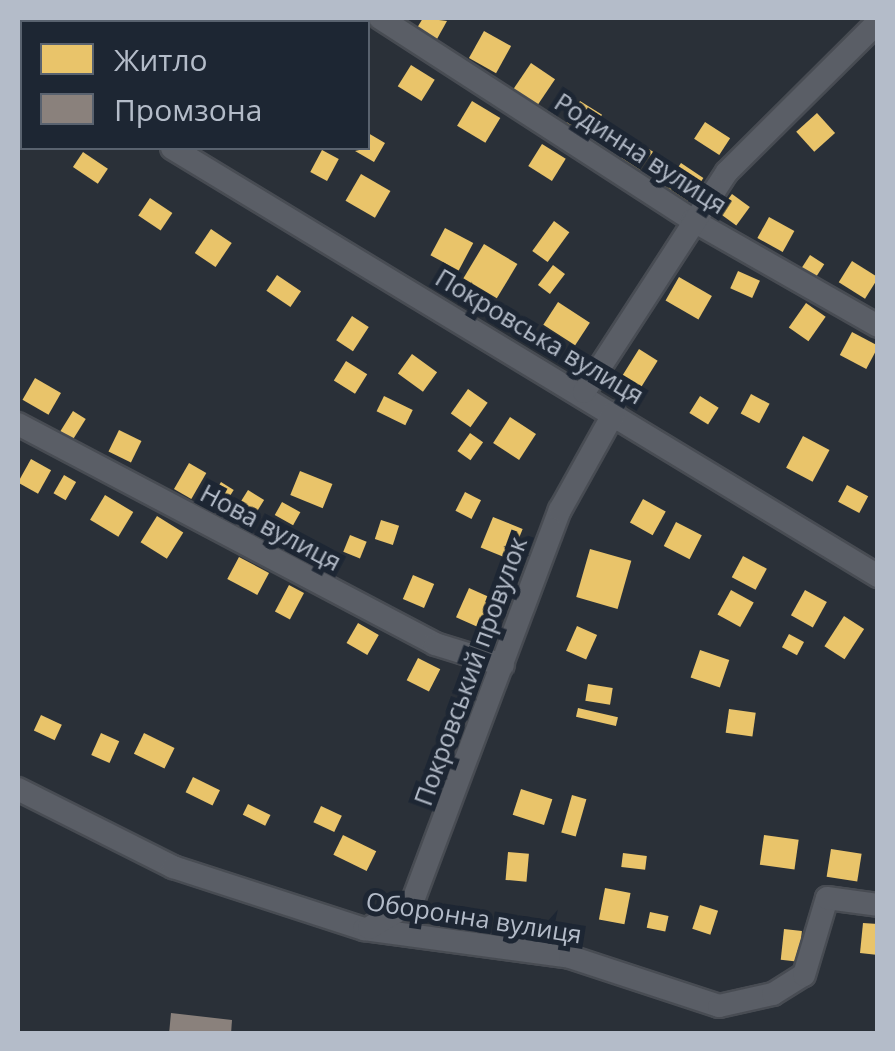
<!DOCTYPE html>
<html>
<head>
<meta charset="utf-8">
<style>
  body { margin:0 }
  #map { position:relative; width:895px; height:1051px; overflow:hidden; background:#2a3038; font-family:"Open Sans",sans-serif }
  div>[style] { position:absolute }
  .homes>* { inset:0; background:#e9c46a; transform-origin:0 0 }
  .industry>* { inset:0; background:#8a817c }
  .roads { filter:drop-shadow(2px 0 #484c53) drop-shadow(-2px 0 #484c53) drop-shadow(0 2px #484c53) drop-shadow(0 -2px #484c53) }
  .minor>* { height:22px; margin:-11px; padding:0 11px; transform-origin:11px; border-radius:11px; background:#5a5e66 }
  span { translate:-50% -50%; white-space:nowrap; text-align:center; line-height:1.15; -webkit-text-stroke:10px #1d2633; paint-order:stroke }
  .street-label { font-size:25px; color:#b4bcc9 }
  .frame { position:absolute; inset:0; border:20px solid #b4bcc9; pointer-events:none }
  .legend { position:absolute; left:20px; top:20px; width:350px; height:130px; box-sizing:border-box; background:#1d2633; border:2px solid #59626f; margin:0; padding:12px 18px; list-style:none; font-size:30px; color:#b4bcc9 }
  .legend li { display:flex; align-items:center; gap:20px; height:50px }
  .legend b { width:50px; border:2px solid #59626f }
</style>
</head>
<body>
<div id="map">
  <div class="homes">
    <div style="clip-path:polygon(423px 18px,447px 21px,437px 39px,417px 28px)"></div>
    <div style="left:484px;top:31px;width:31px;height:31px;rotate:29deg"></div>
    <div style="left:531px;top:63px;width:29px;height:32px;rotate:34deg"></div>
    <div style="left:411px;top:65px;width:28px;height:25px;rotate:32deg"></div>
    <div style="left:472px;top:101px;width:33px;height:29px;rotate:31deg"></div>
    <div style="left:580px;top:101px;width:26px;height:27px;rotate:32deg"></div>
    <div style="left:817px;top:113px;width:27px;height:28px;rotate:48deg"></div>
    <div style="left:705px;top:122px;width:30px;height:20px;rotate:33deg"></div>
    <div style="clip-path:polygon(368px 133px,385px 143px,374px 162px,355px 151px,368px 148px)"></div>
    <div style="left:634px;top:139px;width:23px;height:25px;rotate:34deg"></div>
    <div style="left:542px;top:144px;width:28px;height:26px;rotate:32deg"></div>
    <div style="left:322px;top:150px;width:19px;height:25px;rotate:28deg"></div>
    <div style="left:83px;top:152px;width:30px;height:18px;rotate:34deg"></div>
    <div style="left:681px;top:163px;width:27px;height:29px;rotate:34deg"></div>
    <div style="left:361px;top:174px;width:34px;height:31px;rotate:30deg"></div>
    <div style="left:732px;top:194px;width:22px;height:23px;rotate:36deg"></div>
    <div style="left:150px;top:198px;width:27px;height:21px;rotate:34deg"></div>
    <div style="left:769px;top:217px;width:29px;height:24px;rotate:29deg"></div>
    <div style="left:554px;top:221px;width:19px;height:37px;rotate:36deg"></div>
    <div style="left:445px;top:228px;width:32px;height:31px;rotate:28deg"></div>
    <div style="left:211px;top:229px;width:25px;height:29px;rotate:34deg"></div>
    <div style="left:484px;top:244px;width:39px;height:40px;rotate:31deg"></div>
    <div style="left:810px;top:255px;width:17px;height:16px;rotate:33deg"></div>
    <div style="left:852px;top:261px;width:31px;height:25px;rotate:32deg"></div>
    <div style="left:553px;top:265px;width:15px;height:25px;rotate:37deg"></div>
    <div style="left:738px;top:271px;width:24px;height:19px;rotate:24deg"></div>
    <div style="left:277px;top:275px;width:29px;height:19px;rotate:34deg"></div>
    <div style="left:679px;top:277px;width:38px;height:27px;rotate:30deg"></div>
    <div style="left:558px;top:302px;width:38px;height:27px;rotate:33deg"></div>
    <div style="left:806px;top:303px;width:24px;height:30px;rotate:35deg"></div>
    <div style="left:352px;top:316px;width:20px;height:29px;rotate:33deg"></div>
    <div style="left:852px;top:332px;width:30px;height:26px;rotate:28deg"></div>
    <div style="left:639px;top:349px;width:22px;height:31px;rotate:32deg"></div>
    <div style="left:412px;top:354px;width:31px;height:24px;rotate:36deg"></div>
    <div style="left:346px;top:361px;width:25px;height:23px;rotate:32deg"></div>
    <div style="left:35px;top:378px;width:30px;height:25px;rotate:30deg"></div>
    <div style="left:468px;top:389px;width:24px;height:30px;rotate:35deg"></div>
    <div style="left:751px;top:394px;width:21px;height:22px;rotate:28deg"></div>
    <div style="left:384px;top:396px;width:32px;height:17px;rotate:26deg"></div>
    <div style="left:700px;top:396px;width:22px;height:20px;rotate:32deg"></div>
    <div style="left:73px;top:411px;width:15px;height:28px;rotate:32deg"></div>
    <div style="left:510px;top:417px;width:31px;height:31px;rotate:33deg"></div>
    <div style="left:119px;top:430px;width:25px;height:24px;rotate:26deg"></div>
    <div style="left:470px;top:433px;width:16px;height:22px;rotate:35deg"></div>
    <div style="left:803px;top:436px;width:30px;height:36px;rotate:28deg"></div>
    <div style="left:31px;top:459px;width:23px;height:27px;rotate:29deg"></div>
    <div style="left:189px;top:463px;width:20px;height:30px;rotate:30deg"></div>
    <div style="left:300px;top:471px;width:35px;height:26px;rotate:22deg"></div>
    <div style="left:64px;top:475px;width:14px;height:21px;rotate:30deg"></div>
    <div style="left:221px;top:482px;width:15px;height:26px;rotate:32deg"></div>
    <div style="left:847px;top:485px;width:24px;height:19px;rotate:28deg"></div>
    <div style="left:248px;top:490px;width:19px;height:23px;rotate:32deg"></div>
    <div style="left:465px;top:492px;width:18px;height:21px;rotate:27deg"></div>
    <div style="left:105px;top:495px;width:33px;height:29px;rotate:31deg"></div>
    <div style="left:643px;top:499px;width:26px;height:27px;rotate:29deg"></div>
    <div style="left:282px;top:502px;width:21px;height:15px;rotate:29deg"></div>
    <div style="left:157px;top:516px;width:31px;height:31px;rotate:32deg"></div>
    <div style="left:493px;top:517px;width:32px;height:33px;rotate:22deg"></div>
    <div style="left:381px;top:520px;width:19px;height:20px;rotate:18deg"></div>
    <div style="left:676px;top:522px;width:29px;height:27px;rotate:27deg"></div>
    <div style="left:350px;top:535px;width:18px;height:18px;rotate:22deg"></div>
    <div style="left:590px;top:549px;width:43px;height:50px;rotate:16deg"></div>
    <div style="left:743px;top:556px;width:27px;height:24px;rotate:28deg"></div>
    <div style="left:239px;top:557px;width:34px;height:25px;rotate:28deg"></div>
    <div style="left:413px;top:575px;width:23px;height:26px;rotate:23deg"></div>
    <div style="left:289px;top:585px;width:17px;height:30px;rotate:28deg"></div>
    <div style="left:469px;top:588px;width:27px;height:32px;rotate:24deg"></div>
    <div style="left:731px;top:590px;width:26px;height:28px;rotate:29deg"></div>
    <div style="left:805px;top:590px;width:25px;height:29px;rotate:29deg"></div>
    <div style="left:844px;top:616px;width:24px;height:36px;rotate:33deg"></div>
    <div style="left:358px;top:623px;width:24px;height:23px;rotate:30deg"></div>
    <div style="left:577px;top:626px;width:22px;height:27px;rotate:24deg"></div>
    <div style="left:789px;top:634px;width:17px;height:15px;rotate:28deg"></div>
    <div style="left:700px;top:650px;width:31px;height:29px;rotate:19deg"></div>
    <div style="left:418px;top:658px;width:25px;height:25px;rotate:27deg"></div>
    <div style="left:588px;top:684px;width:25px;height:17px;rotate:9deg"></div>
    <div style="left:578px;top:708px;width:41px;height:9px;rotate:13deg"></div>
    <div style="left:729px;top:709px;width:27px;height:24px;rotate:8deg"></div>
    <div style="left:41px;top:715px;width:23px;height:17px;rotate:25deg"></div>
    <div style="left:101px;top:733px;width:20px;height:24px;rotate:24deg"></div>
    <div style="left:144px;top:733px;width:34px;height:23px;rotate:26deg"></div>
    <div style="left:193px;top:777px;width:30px;height:17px;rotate:26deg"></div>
    <div style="left:521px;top:789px;width:33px;height:27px;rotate:18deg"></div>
    <div style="left:572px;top:795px;width:15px;height:39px;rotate:16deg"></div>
    <div style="left:248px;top:804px;width:25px;height:12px;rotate:26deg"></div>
    <div style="left:321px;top:806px;width:23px;height:18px;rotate:25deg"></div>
    <div style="left:343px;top:835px;width:37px;height:22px;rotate:26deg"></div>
    <div style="left:764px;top:835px;width:35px;height:30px;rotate:8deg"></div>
    <div style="left:831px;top:849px;width:31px;height:28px;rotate:9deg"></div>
    <div style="left:508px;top:852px;width:21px;height:28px;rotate:5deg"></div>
    <div style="left:623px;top:853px;width:24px;height:14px;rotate:7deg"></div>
    <div style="left:605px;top:888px;width:26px;height:32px;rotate:11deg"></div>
    <div style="left:700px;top:905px;width:19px;height:25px;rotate:18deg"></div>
    <div style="left:650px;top:912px;width:19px;height:16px;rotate:12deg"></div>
    <div style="clip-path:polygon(863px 923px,878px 924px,878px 955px,860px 953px)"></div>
    <div style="left:784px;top:929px;width:18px;height:31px;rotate:6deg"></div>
  </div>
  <div class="industry">
    <div style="clip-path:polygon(171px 1013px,232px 1020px,231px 1034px,169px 1034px)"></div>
  </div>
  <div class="roads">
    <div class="minor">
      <div style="left:380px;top:18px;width:372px;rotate:32.9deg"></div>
      <div style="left:692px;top:220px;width:214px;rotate:29.7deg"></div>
      <div style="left:18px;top:55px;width:5px;rotate:37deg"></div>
      <div style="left:172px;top:148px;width:826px;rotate:31.23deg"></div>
      <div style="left:584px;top:392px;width:262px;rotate:-57deg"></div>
      <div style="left:727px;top:172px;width:213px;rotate:-44.8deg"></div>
      <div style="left:18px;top:424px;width:471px;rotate:27.8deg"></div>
      <div style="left:435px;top:644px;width:71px;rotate:17.2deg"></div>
      <div style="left:18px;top:789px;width:174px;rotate:26.7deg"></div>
      <div style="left:173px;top:867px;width:201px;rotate:18deg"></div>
      <div style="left:364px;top:929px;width:208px;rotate:7.7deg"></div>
      <div style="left:570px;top:957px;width:157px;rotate:18.2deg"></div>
      <div style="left:719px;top:1006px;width:55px;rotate:-12.5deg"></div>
      <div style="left:773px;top:994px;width:36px;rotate:-32deg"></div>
      <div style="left:804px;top:975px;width:80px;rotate:-73.4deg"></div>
      <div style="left:827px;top:898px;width:51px;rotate:7.8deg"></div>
      <div style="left:369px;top:928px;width:50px;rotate:-30.2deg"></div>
      <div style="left:412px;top:903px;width:420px;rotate:-69.4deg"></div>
      <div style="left:560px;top:510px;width:111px;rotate:-60.9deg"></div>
    </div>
  </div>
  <div class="street-label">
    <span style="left:641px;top:153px;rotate:33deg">Родинна вулиця</span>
    <span style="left:540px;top:336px;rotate:31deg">Покровська вулиця</span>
    <span style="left:271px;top:527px;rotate:28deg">Нова вулиця</span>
    <span style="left:470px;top:671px;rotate:-70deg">Покровський провулок</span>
    <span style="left:474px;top:917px;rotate:9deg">Оборонна вулиця</span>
  </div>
  <div class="frame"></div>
  <ul class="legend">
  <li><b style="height:28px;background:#e9c46a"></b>Житло</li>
  <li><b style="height:28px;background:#8a817c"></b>Промзона</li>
  </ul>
</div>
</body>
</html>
